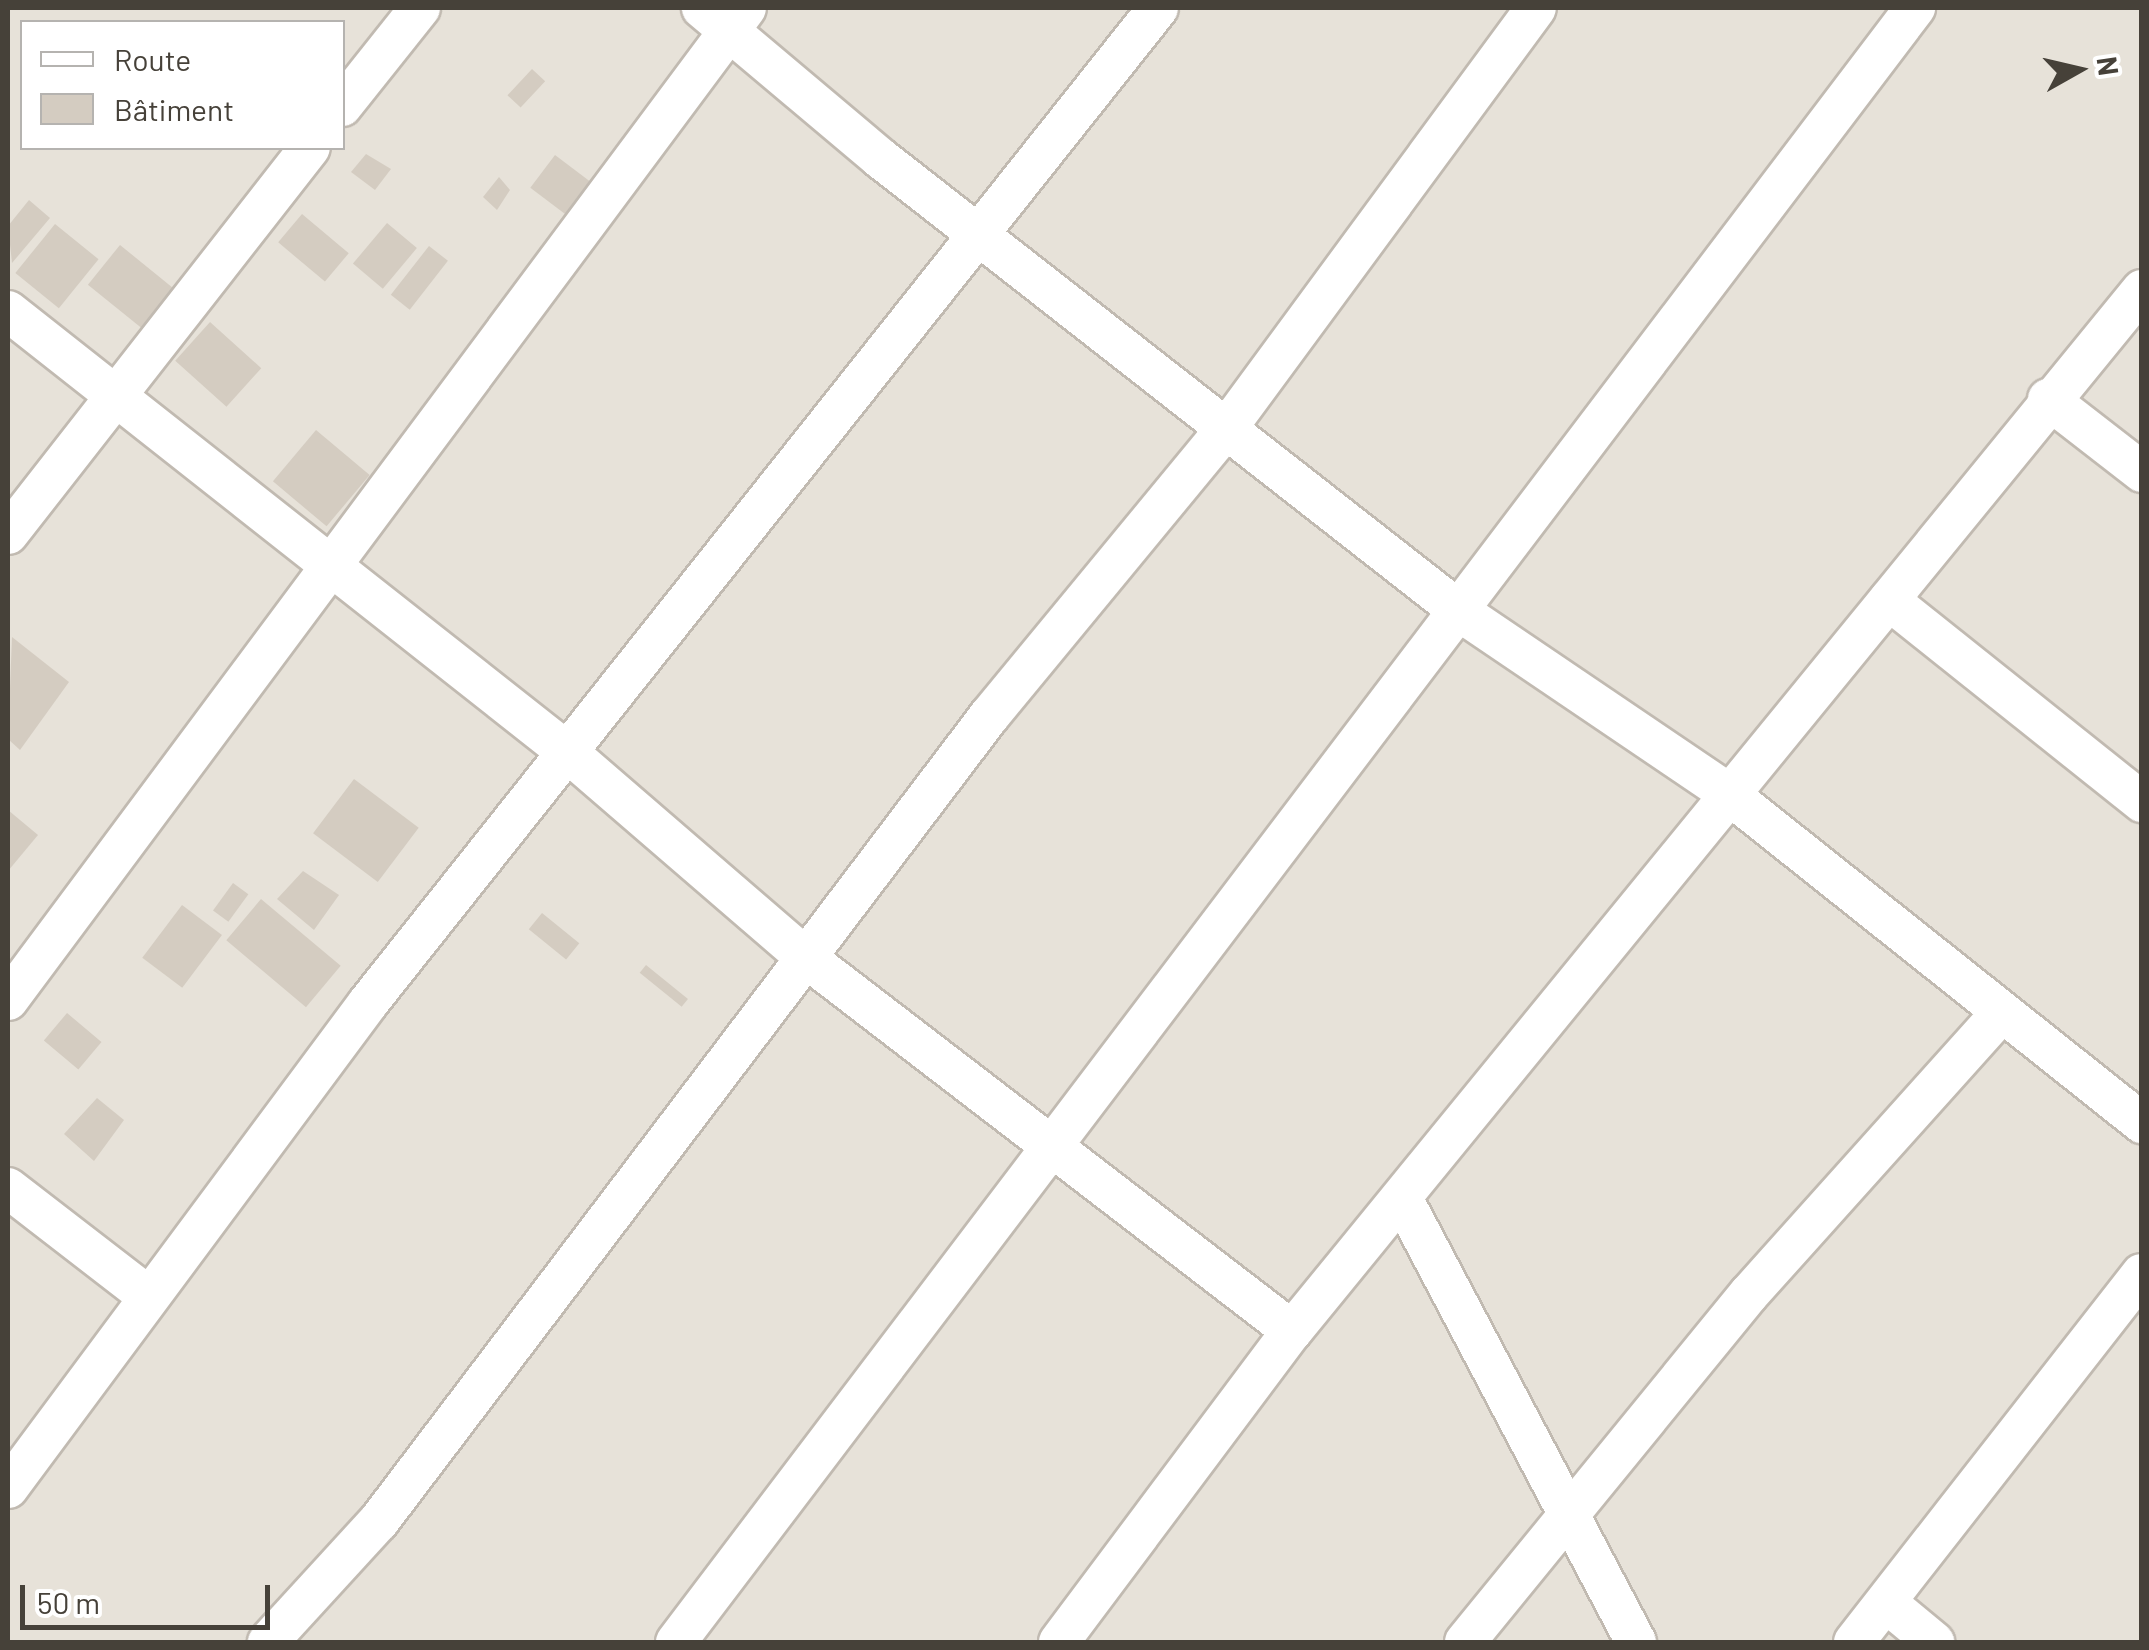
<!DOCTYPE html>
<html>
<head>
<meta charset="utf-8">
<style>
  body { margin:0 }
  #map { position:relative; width:2149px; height:1650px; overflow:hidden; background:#f3f0ea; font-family:Barlow,sans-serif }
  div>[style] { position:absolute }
  .residential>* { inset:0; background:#e7e2d9 }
  .building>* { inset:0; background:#d4ccc1; transform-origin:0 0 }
  .roads { filter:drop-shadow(2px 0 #c1bab1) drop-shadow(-2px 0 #c1bab1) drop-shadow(0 2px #c1bab1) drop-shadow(0 -2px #c1bab1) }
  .minor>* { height:40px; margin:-20px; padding:0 20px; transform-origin:20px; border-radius:20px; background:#fff }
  span { translate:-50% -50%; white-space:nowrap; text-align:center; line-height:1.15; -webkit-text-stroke:9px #fff; paint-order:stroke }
  .frame { position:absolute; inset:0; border:10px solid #464139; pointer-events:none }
  .legend { position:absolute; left:20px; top:20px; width:325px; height:130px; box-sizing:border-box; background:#fff; border:2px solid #b5b3b0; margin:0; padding:12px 18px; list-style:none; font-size:30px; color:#464139 }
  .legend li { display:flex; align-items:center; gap:20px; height:50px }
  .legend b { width:50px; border:2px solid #b5b3b0 }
  .north { position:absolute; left:2029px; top:20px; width:100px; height:100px; -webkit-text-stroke:8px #fff; paint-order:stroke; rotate:82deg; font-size:28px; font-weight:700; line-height:40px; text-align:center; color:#464139 }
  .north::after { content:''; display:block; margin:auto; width:35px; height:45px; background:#464139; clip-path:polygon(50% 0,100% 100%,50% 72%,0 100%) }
  .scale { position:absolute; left:20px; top:1585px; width:250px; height:45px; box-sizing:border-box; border:5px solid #464139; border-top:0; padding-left:12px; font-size:30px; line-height:35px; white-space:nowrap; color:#464139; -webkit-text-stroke:8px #fff; paint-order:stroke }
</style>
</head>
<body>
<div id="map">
  <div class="residential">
    <div style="clip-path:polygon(evenodd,8px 8px,2141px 8px,2141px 1642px,8px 1642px,8px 8px,22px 22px,342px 22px,342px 148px,22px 148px,22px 22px)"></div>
  </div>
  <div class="building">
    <div style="left:532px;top:69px;width:18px;height:36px;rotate:43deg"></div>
    <div style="clip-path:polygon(366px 154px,391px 169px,375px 190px,351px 172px)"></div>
    <div style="left:555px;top:155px;width:51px;height:41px;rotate:37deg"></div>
    <div style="clip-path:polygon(499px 177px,510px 190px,497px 210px,483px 197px)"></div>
    <div style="clip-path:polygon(29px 200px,50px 218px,12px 263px,8px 226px)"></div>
    <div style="left:302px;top:214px;width:61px;height:37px;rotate:40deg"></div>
    <div style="left:387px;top:223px;width:39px;height:53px;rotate:40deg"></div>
    <div style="left:55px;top:224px;width:56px;height:63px;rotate:39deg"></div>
    <div style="left:120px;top:245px;width:69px;height:51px;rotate:39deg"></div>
    <div style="left:429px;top:246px;width:24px;height:62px;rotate:38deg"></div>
    <div style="left:210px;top:322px;width:69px;height:52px;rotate:42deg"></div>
    <div style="left:316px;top:430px;width:70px;height:67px;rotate:40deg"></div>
    <div style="clip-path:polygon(12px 637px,69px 682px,20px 750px,8px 739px)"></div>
    <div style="left:354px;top:779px;width:81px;height:68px;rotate:37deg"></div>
    <div style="clip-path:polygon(8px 810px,38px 835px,8px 871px)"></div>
    <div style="clip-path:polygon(303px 871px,339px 895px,314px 930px,277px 899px)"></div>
    <div style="left:233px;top:883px;width:19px;height:34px;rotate:36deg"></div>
    <div style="left:261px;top:899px;width:104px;height:54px;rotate:40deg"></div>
    <div style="left:182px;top:905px;width:50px;height:66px;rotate:37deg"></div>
    <div style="left:542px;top:913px;width:48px;height:21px;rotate:39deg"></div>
    <div style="left:646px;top:965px;width:54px;height:10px;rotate:39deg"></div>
    <div style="left:67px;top:1013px;width:45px;height:36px;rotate:40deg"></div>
    <div style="clip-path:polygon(97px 1098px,124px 1120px,94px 1161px,64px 1134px)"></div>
  </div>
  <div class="roads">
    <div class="minor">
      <div style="left:702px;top:8px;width:233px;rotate:40.1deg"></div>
      <div style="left:880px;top:158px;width:739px;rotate:38.02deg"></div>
      <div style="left:1462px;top:613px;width:319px;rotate:34.1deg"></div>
      <div style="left:1726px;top:792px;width:532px;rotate:38.51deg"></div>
      <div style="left:342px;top:106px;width:125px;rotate:-51.5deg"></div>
      <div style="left:8px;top:311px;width:717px;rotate:38.26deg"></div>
      <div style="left:571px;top:755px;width:309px;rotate:40.8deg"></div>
      <div style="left:805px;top:957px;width:614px;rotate:37.52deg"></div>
      <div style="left:2048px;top:399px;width:119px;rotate:37.8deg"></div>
      <div style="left:8px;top:534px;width:490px;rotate:-52deg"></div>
      <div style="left:1889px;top:600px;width:324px;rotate:38.6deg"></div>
      <div style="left:8px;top:1000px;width:1236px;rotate:-53.35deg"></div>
      <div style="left:8px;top:1188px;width:172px;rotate:37.7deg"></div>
      <div style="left:1402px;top:1198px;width:502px;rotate:62.21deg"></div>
      <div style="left:8px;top:1488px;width:604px;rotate:-53.41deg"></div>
      <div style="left:368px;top:1003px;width:1270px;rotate:-51.55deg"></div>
      <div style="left:1888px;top:1604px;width:60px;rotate:39.6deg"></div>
      <div style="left:268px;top:1642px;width:164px;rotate:-47.5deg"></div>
      <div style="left:379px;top:1521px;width:1011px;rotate:-52.84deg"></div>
      <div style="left:990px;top:715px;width:372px;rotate:-50.5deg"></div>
      <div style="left:1227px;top:428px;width:521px;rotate:-53.66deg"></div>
      <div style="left:676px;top:1642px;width:2051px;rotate:-52.83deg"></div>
      <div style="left:1059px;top:1642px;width:389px;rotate:-53.2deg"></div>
      <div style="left:1292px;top:1331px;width:1344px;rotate:-50.77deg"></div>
      <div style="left:1465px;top:1642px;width:449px;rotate:-50.8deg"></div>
      <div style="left:1749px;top:1294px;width:377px;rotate:-48.1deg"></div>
      <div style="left:1854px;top:1642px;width:467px;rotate:-52deg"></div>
    </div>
  </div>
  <div class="frame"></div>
  <ul class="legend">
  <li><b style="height:12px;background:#fff"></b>Route</li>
  <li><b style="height:28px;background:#d4ccc1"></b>Bâtiment</li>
  </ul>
  <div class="north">N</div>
  <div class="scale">50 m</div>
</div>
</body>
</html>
